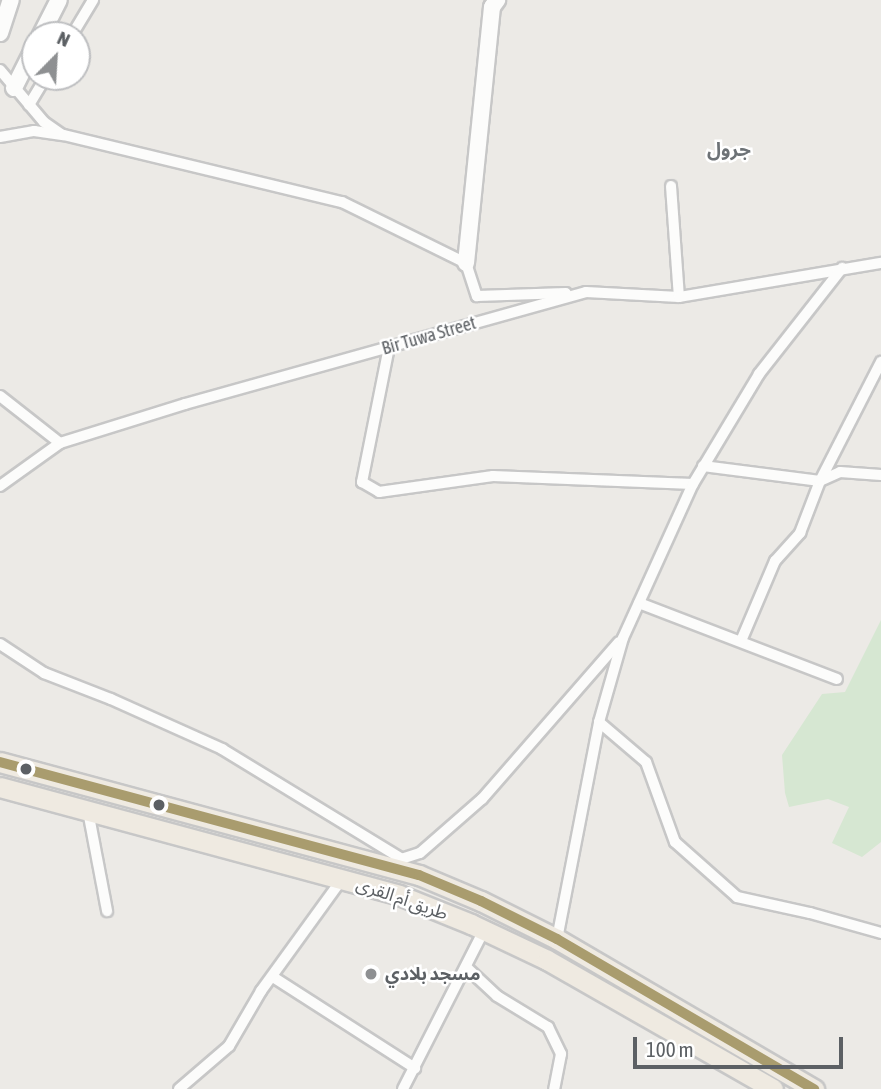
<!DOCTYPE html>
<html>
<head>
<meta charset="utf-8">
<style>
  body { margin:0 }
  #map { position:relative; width:881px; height:1089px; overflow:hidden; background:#eceae6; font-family:"Asap Condensed","Noto Sans Arabic",sans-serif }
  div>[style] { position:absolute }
  .green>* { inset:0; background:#d6e7d2 }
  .roads { filter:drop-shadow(2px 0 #c7c7c7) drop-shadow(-2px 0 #c7c7c7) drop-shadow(0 2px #c7c7c7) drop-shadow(0 -2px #c7c7c7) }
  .street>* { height:10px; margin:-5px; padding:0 5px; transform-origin:5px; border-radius:5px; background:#fcfcfb }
  .secondary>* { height:16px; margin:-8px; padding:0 8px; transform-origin:8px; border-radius:8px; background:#fcfcfb }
  .highway>* { height:19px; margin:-9.5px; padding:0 9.5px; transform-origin:9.5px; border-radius:9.5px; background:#efeae1 }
  .bus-1>* { height:10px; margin:-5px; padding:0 5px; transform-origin:5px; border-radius:5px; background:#a99c6e }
  .dots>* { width:19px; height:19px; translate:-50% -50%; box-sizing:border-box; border:4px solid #fff; border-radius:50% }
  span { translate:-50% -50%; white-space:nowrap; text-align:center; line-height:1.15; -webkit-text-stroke:5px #fff; paint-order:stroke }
  .street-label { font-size:18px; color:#5c6064 }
  .poi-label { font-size:18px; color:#5c6064; font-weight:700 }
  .left { translate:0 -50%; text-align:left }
  .neighbourhood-label { font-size:19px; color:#6d7276; font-weight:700 }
  .north { position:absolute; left:21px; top:21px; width:70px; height:70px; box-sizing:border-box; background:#fff; border:2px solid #bebfc1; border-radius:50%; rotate:24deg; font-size:19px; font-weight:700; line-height:28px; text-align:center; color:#5c6064 }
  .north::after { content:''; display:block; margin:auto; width:24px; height:32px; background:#8e9092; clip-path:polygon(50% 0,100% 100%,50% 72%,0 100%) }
  .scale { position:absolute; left:633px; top:1037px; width:210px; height:32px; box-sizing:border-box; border:4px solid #5c6064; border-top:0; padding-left:9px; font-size:21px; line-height:24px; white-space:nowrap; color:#5c6064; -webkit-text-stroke:5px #fff; paint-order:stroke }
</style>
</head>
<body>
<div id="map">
  <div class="green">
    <div style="clip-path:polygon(881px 620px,881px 842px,862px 857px,832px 843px,849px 807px,828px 799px,789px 807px,785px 793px,782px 755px,822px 694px,845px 692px)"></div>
  </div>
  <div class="roads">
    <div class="street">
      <div style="left:72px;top:35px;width:41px;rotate:-59deg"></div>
      <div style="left:0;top:70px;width:68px;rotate:49.8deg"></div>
      <div style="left:44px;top:122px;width:21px;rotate:35deg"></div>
      <div style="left:29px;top:105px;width:33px;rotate:-59deg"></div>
      <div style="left:0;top:137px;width:35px;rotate:-10deg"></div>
      <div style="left:34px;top:131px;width:30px;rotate:8deg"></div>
      <div style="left:64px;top:135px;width:286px;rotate:13.6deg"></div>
      <div style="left:342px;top:202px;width:138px;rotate:26.2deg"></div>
      <div style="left:466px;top:263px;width:35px;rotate:72deg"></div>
      <div style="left:477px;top:296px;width:89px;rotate:-1.9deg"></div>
      <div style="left:671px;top:186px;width:111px;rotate:85.9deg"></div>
      <div style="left:389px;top:347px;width:138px;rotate:101.3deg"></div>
      <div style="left:362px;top:482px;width:20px;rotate:30deg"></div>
      <div style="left:379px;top:492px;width:115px;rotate:-8deg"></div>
      <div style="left:493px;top:476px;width:200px;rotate:2.3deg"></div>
      <div style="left:0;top:396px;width:76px;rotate:38.1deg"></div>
      <div style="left:60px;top:443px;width:131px;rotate:-17.3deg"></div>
      <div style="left:185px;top:404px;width:416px;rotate:-15.6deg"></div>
      <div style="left:586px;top:292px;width:93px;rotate:3.1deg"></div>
      <div style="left:679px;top:297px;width:205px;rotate:-9.6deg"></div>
      <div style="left:703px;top:466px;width:118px;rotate:7.3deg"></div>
      <div style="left:820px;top:481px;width:22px;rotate:-24deg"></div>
      <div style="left:840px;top:472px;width:41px;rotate:4.2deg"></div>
      <div style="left:0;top:486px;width:74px;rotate:-35.6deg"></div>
      <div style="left:639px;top:603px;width:212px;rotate:21deg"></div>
      <div style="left:741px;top:641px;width:87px;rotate:-67deg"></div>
      <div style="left:775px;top:561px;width:38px;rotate:-48deg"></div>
      <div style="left:800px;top:533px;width:56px;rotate:-69deg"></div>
      <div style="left:820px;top:481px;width:134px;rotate:-62.9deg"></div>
      <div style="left:0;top:644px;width:53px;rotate:33.4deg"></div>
      <div style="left:44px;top:673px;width:72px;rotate:21.2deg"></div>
      <div style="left:111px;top:699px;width:122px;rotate:24.2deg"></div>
      <div style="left:222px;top:749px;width:211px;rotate:31.4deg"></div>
      <div style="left:599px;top:722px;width:62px;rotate:40.4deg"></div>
      <div style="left:646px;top:762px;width:85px;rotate:70.1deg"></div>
      <div style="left:675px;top:842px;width:83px;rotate:41.6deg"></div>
      <div style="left:737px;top:897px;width:75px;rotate:12.4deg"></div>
      <div style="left:810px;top:913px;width:74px;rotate:15.7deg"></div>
      <div style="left:88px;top:811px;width:102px;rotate:79.2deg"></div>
      <div style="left:395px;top:861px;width:26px;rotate:-18deg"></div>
      <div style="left:420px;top:853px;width:82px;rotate:-41.1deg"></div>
      <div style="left:482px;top:799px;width:208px;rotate:-48.9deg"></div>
      <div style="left:557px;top:939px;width:221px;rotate:-79deg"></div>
      <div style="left:599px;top:722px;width:87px;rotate:-74.1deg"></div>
      <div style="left:623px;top:638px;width:169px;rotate:-65.6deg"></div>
      <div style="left:693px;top:484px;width:128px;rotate:-59deg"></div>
      <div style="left:759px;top:374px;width:135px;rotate:-51.9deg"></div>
      <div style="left:466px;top:967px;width:42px;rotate:43.1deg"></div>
      <div style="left:497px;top:996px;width:60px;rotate:31.3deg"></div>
      <div style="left:548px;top:1027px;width:30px;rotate:64deg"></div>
      <div style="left:561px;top:1054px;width:36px;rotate:101deg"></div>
      <div style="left:273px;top:977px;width:169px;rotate:32.7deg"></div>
      <div style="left:179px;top:1089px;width:66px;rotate:-40.7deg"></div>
      <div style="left:229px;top:1046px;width:64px;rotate:-59.8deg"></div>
      <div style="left:261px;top:991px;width:138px;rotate:-54.1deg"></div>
      <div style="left:403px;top:1089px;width:178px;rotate:-63deg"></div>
    </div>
    <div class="secondary">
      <div style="left:0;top:33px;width:35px;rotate:-72deg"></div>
      <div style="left:41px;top:35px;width:39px;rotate:-63deg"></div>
      <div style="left:14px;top:88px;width:47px;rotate:-63.4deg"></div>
      <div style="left:466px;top:263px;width:257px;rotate:-84.2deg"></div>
      <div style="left:492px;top:7px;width:9px;rotate:-54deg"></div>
    </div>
    <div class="highway">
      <div style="left:0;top:762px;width:434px;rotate:15.1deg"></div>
      <div style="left:419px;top:875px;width:67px;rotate:22.8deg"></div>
      <div style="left:481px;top:901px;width:85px;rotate:26.6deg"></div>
      <div style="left:557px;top:939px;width:298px;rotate:30.3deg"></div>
      <div style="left:0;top:787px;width:413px;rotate:15.1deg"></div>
      <div style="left:399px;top:895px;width:78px;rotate:21.9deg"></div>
      <div style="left:471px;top:924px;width:84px;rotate:25.3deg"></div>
      <div style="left:547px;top:960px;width:260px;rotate:29.7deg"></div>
    </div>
  </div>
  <div class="bus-1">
    <div style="left:0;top:762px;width:434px;rotate:15.1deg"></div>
    <div style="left:419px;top:875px;width:67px;rotate:22.8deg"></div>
    <div style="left:481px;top:901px;width:85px;rotate:26.6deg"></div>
    <div style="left:557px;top:939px;width:298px;rotate:30.3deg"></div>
  </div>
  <div class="dots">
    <div style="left:26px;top:769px;background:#5c6064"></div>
    <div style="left:159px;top:805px;background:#5c6064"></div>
    <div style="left:371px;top:974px;background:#8e9092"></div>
  </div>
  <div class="street-label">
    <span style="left:429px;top:336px;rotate:-16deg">Bir Tuwa Street</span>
    <span style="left:402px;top:899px;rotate:19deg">طريق أم القرى</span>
  </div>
  <div class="poi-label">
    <span class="left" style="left:385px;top:974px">مسجد بلادي</span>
  </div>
  <div class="neighbourhood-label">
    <span style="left:729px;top:150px">جرول</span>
  </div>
  <div class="north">N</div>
  <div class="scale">100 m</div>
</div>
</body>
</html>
